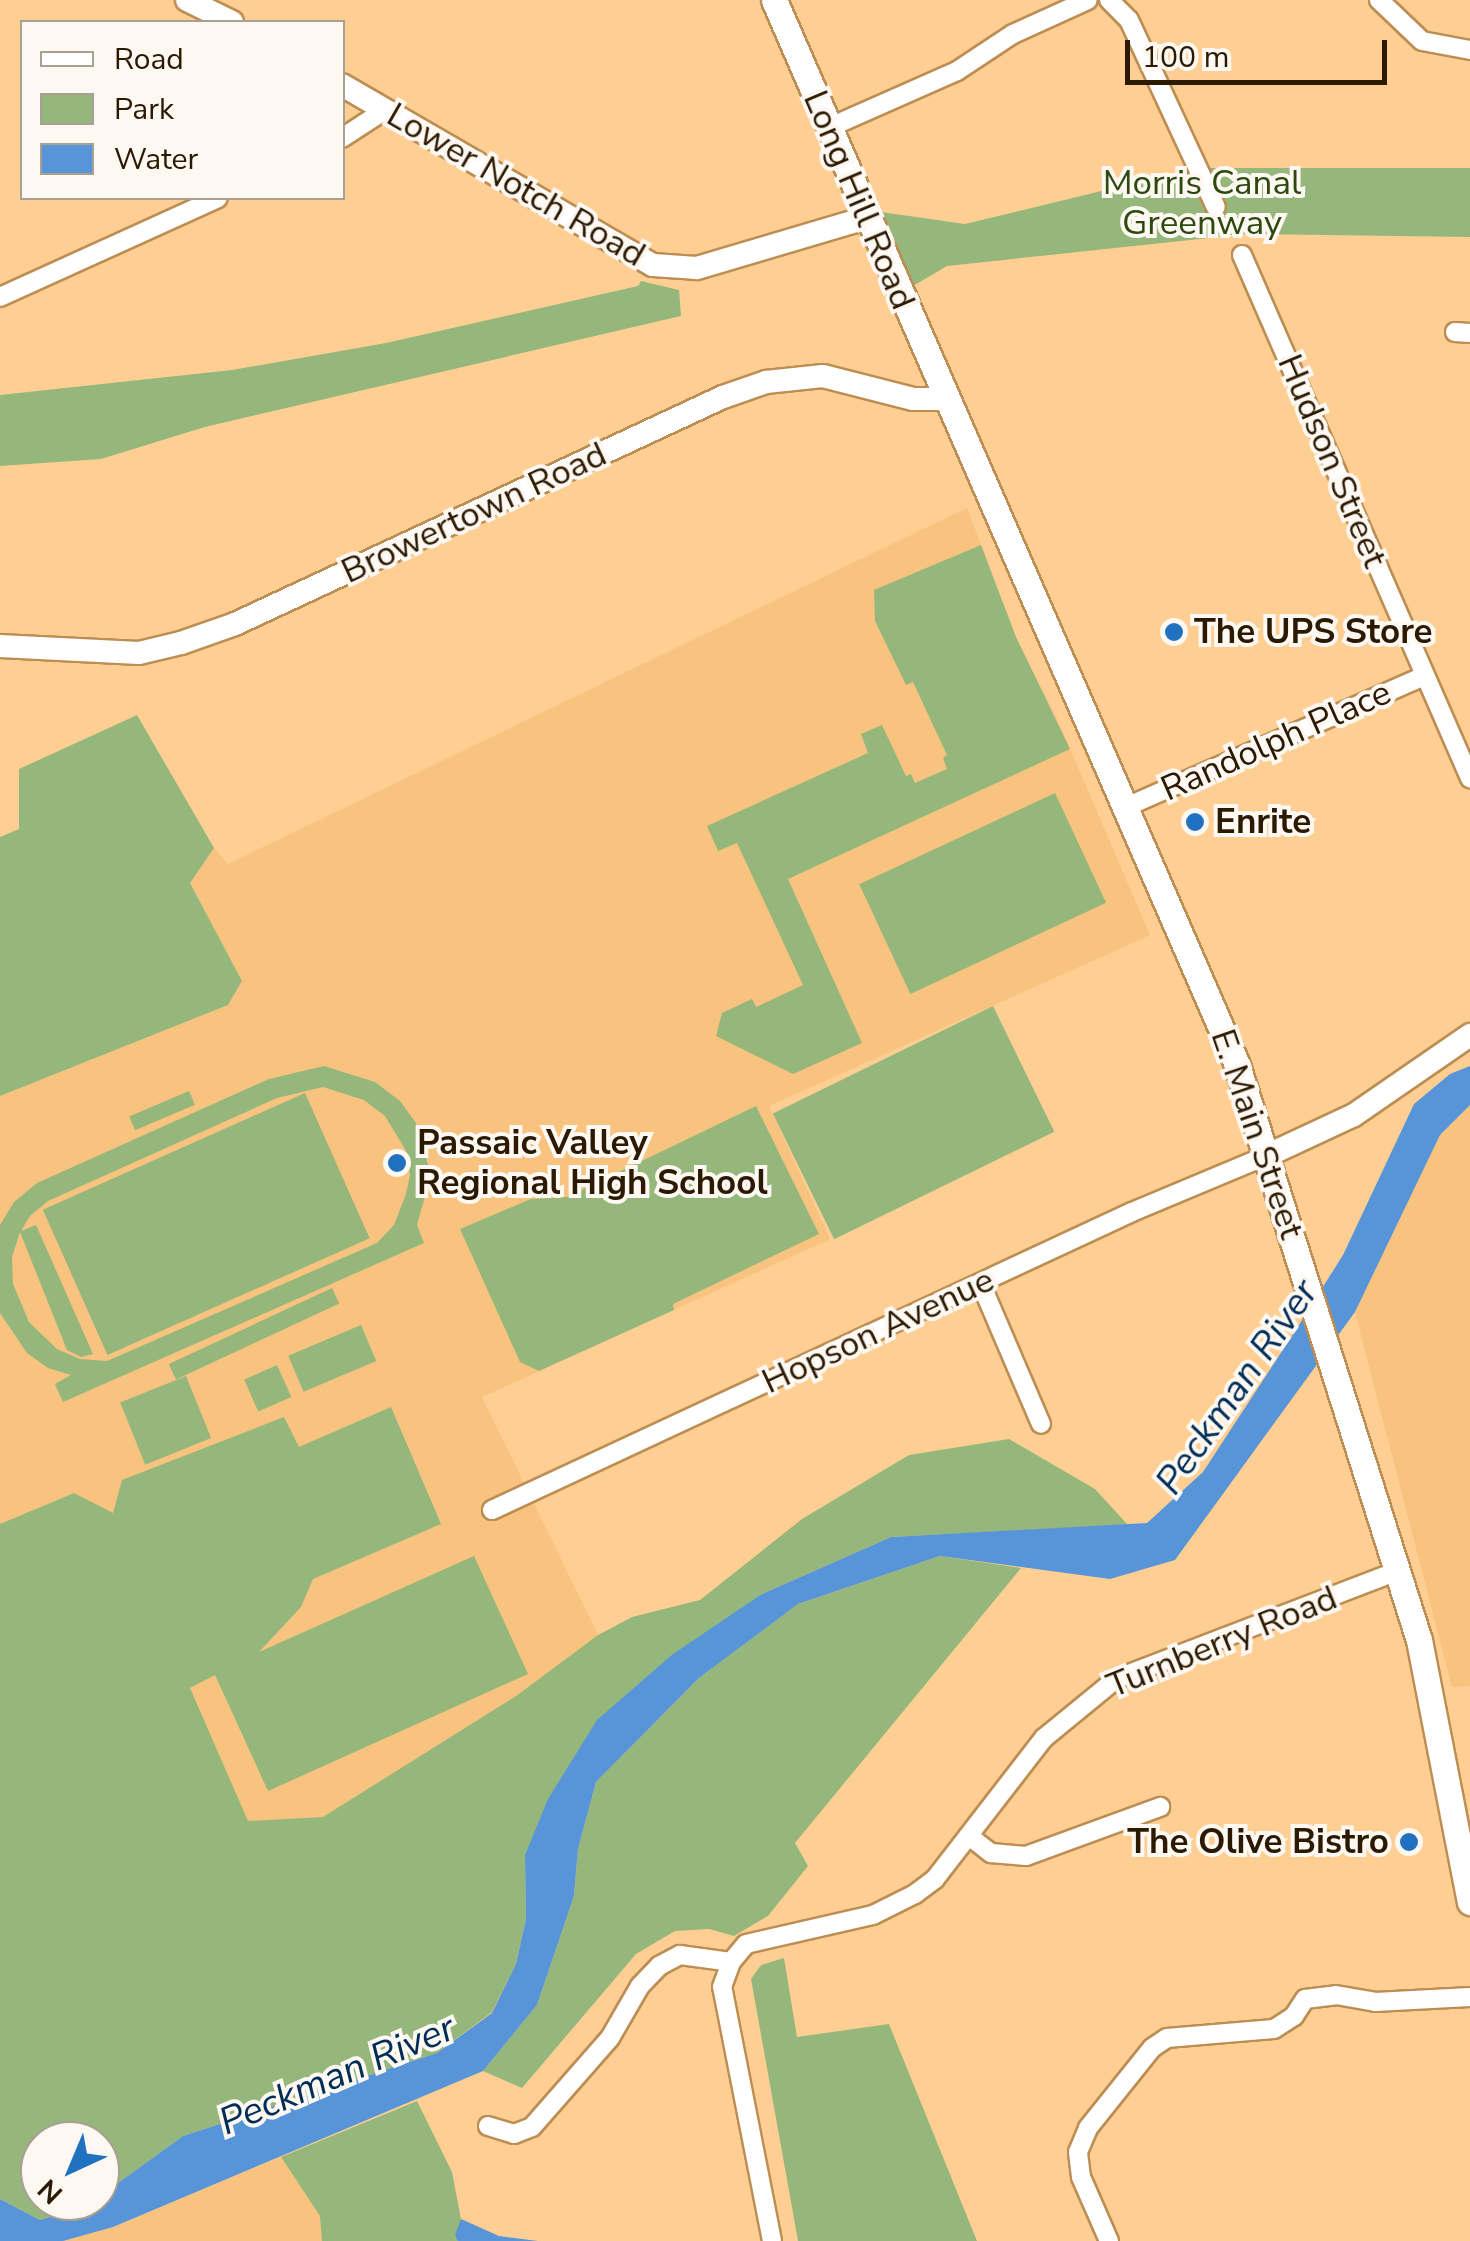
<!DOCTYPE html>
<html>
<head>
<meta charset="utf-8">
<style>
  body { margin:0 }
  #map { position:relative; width:1470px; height:2241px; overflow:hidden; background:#ffce92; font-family:"Nunito Sans",sans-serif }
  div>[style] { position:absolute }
  .built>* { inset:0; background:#f8c27f }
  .green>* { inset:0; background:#96b77c; transform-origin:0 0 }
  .water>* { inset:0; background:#5895d8 }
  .roads { filter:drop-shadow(2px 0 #bc8e53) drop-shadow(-2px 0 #bc8e53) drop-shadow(0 2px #bc8e53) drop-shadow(0 -2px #bc8e53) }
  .minor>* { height:18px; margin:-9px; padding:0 9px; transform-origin:9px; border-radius:9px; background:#fff }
  .tertiary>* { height:22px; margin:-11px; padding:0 11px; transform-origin:11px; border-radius:11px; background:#fff }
  .secondary>* { height:25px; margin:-12.5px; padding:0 12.5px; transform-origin:12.5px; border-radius:12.5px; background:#fff }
  .dots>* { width:28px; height:28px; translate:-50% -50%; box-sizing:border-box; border:5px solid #fdf8f2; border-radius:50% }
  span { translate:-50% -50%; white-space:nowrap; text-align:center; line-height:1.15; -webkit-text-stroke:8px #fdf8f2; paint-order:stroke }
  .park-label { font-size:35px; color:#2d490f }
  .street-label { font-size:35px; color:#2b1902 }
  .poi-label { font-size:35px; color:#2b1902; font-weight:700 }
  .left { translate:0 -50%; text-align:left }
  .right { translate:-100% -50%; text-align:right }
  .water-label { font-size:38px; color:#002d57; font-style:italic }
  .legend { position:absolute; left:20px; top:20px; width:325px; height:180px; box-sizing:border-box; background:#fdf8f2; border:2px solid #a99f92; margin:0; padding:12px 18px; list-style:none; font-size:30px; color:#2b1902 }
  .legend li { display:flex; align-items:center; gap:20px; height:50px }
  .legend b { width:50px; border:2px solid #a99f92 }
  .north { position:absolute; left:20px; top:2121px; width:100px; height:100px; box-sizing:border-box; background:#fdf8f2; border:2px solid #a99f92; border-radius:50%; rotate:224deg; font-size:28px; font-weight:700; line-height:40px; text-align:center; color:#2b1902 }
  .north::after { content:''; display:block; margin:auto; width:35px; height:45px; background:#2072c1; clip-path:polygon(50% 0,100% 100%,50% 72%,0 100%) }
  .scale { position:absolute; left:1125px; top:40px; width:262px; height:45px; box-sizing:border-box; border:5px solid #2b1902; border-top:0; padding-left:12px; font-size:30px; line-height:35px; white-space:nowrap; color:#2b1902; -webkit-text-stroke:8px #fdf8f2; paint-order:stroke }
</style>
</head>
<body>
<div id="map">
  <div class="built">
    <div style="clip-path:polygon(967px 508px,1016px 637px,1059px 723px,1150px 935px,769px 1106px,830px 1239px,482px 1397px,598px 1635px,516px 1696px,323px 1818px,247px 1821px,74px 1493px,0 1524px,0 1096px,228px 1005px,242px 981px,190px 883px,214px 848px,228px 864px)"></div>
    <div style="clip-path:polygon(1470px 1105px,1470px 1686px,1452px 1687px,1355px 1312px,1440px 1135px)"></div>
    <div style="clip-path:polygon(281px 2157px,320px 2216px,322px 2241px,63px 2241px,113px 2227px)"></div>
  </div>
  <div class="green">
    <div style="clip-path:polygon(1196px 168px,1470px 168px,1470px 237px,1246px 234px,947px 266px,908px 289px,874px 211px,965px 224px)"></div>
    <div style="clip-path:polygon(641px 281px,679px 290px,681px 316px,205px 427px,101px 459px,0 466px,0 395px,232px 370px,386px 343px,638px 286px)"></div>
    <div style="clip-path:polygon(981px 545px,1016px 637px,1070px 749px,788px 879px,862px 1043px,793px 1074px,716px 1036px,722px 1013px,752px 999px,756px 1007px,803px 985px,737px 843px,718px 851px,707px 826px,868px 753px,861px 734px,882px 725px,906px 776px,911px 774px,915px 783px,947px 769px,943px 758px,947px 755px,913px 682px,906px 685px,875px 621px,874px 590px)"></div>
    <div style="clip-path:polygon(137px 715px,214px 848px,190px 883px,242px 981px,228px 1005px,0 1096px,0 837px,19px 829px,19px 769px)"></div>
    <div style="left:1055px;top:793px;width:121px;height:216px;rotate:65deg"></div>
    <div style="left:993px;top:1006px;width:140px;height:245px;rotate:64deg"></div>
    <div style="clip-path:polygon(evenodd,324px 1066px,375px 1082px,400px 1101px,416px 1123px,431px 1175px,417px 1225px,424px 1243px,63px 1402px,55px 1384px,71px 1375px,48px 1368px,27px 1353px,0 1313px,0 1225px,14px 1202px,37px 1183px,269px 1079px,324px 1066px,323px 1087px,364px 1100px,385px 1116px,405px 1149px,410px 1175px,406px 1194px,394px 1225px,377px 1243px,107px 1361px,80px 1359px,57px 1349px,29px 1322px,13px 1284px,12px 1257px,20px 1232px,67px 1350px,81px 1357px,93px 1354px,36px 1225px,21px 1231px,30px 1216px,48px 1201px,277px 1098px,323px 1087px)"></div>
    <div style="left:189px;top:1091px;width:15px;height:65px;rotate:67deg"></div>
    <div style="left:305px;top:1093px;width:159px;height:287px;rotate:66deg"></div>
    <div style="clip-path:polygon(756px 1106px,819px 1234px,673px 1304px,674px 1310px,539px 1371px,520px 1362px,460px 1229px,531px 1199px,567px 1197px)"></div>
    <div style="left:332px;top:1288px;width:17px;height:180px;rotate:65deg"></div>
    <div style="left:361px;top:1325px;width:39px;height:79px;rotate:67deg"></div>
    <div style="left:277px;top:1365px;width:35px;height:36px;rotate:66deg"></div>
    <div style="left:186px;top:1376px;width:67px;height:71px;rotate:68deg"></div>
    <div style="clip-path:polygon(391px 1407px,441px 1524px,313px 1579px,301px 1607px,259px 1652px,474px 1556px,528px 1674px,268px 1791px,215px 1675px,190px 1688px,248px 1821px,323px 1817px,516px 1696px,598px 1635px,632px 1617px,700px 1600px,802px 1519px,909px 1455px,1009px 1439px,1095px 1489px,1128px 1525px,891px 1537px,762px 1594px,525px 1855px,526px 1919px,516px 1964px,492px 2012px,437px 2053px,183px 2136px,100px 2196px,100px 2141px,40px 2141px,40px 2201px,94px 2201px,40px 2220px,0 2199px,0 1524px,74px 1493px,113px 1513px,122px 1480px,284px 1417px,299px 1447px)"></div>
    <div style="clip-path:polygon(940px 1556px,1021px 1568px,795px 1843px,808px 1866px,768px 1916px,734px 1936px,709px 1929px,675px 1931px,636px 1954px,522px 2088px,483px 2071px,537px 2005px,574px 1896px,578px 1849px,596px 1782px,699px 1678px,798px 1604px)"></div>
    <div style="clip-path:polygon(784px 1958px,797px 2037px,889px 2024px,977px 2241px,798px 2241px,751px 1979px,761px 1965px)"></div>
    <div style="clip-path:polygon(417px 2101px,452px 2172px,461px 2219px,458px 2241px,322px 2241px,320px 2216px,281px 2157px)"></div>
  </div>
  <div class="water">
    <div style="clip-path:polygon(1470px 1066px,1470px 1105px,1440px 1135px,1355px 1312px,1175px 1560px,1110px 1579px,940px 1556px,798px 1604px,699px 1678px,596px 1782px,578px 1849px,574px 1896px,537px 2005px,483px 2071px,113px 2227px,63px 2241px,0 2241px,0 2199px,40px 2220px,100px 2201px,100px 2196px,183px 2136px,437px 2053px,492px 2013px,516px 1964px,526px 1919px,525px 1855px,548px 1799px,597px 1720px,673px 1654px,762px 1594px,891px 1537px,1147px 1523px,1203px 1472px,1292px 1336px,1343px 1255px,1414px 1104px,1450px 1074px)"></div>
    <div style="clip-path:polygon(461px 2219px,499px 2236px,538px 2241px,458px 2241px,455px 2235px)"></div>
  </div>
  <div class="roads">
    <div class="minor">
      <div style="left:1109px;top:0;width:28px;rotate:45deg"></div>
      <div style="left:1129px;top:20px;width:206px;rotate:65.1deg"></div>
      <div style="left:1379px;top:0;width:59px;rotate:43.6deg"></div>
      <div style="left:1422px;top:41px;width:49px;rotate:10.6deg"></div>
      <div style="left:828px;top:128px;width:141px;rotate:-23.8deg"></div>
      <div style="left:957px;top:71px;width:67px;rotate:-33.5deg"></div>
      <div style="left:1013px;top:34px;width:82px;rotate:-24.4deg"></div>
      <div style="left:342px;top:138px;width:51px;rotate:-33.1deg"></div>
      <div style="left:1242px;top:255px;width:571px;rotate:66.45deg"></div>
      <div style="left:0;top:297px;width:239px;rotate:-24.4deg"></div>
      <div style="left:1455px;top:332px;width:15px;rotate:4deg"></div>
      <div style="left:1126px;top:807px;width:326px;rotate:-23.7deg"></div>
      <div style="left:981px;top:1284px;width:152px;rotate:66.8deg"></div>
      <div style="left:492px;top:1510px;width:706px;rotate:-24.97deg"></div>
      <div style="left:1132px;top:1212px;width:145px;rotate:-22.7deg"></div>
      <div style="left:969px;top:1836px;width:28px;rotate:38deg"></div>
      <div style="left:991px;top:1853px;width:35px;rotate:5deg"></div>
      <div style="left:1026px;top:1856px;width:143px;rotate:-20.1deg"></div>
      <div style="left:488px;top:2126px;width:27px;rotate:17deg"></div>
      <div style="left:514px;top:2134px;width:19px;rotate:-21deg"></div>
      <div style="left:532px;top:2127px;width:118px;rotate:-48.8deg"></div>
      <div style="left:610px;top:2038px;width:60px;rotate:-60deg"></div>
      <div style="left:640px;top:1986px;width:28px;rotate:-46deg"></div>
      <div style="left:659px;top:1966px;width:24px;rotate:-28deg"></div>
      <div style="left:680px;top:1955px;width:51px;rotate:7.8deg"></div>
      <div style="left:772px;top:2241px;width:259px;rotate:-101.1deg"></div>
      <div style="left:722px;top:1987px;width:27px;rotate:-70deg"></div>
      <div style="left:731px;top:1962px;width:23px;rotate:-50deg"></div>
      <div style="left:746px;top:1944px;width:130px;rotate:-12.9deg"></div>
      <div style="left:873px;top:1915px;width:47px;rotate:-26.6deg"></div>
      <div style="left:915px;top:1894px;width:25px;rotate:-37deg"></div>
      <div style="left:935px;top:1879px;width:178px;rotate:-52.3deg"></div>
      <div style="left:1044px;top:1738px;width:93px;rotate:-39.3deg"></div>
      <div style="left:1116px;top:1679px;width:302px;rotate:-21deg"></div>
      <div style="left:1109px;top:2241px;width:70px;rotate:-113.6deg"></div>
      <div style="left:1081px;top:2177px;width:25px;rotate:-97deg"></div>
      <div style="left:1078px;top:2152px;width:26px;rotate:-67deg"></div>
      <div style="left:1088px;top:2128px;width:102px;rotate:-51.3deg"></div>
      <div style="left:1152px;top:2048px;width:18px;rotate:-34deg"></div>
      <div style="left:1167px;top:2038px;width:107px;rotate:-4.8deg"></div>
      <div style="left:1274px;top:2029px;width:24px;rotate:-33deg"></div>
      <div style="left:1294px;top:2016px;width:20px;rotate:-57deg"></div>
      <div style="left:1305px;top:1999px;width:31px;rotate:-7deg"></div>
      <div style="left:1336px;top:1995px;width:40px;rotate:10deg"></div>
      <div style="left:1375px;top:2002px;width:95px;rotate:-3deg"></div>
    </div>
    <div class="tertiary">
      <div style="left:187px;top:0;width:50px;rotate:26.1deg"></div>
      <div style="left:342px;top:85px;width:359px;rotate:30.1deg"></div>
      <div style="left:653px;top:265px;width:44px;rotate:3.9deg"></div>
      <div style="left:697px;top:268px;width:176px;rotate:-16.5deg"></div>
      <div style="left:0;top:646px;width:139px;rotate:2.9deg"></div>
      <div style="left:139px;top:653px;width:43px;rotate:-13.4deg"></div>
      <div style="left:181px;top:643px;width:57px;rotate:-19.4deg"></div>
      <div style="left:235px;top:624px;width:538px;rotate:-24.95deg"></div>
      <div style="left:723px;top:397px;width:46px;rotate:-19.2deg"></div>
      <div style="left:766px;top:382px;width:57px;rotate:-6deg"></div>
      <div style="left:823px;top:376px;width:93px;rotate:14.3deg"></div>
      <div style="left:913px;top:399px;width:33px"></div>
      <div style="left:1266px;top:1156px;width:97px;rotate:-25deg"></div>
      <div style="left:1354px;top:1115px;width:141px;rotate:-34.6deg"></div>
    </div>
    <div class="secondary">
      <div style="left:774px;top:0;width:1161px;rotate:66.5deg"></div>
      <div style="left:1237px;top:1065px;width:603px;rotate:72.44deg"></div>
      <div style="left:1419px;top:1640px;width:267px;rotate:79deg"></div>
    </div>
  </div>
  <div class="dots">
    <div style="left:1174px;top:632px;background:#2072c1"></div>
    <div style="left:1195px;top:822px;background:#2072c1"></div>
    <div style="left:397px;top:1163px;background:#2072c1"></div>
    <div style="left:1409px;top:1842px;background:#2072c1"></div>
  </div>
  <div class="park-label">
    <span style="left:1202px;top:203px">Morris Canal<br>Greenway</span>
  </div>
  <div class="street-label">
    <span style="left:516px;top:185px;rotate:30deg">Lower Notch Road</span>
    <span style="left:859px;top:200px;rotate:67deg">Long Hill Road</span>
    <span style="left:1332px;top:461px;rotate:67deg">Hudson Street</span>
    <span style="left:474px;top:513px;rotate:-25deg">Browertown Road</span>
    <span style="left:1276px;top:741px;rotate:-24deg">Randolph Place</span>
    <span style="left:1257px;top:1134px;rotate:71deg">E. Main Street</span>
    <span style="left:878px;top:1331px;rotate:-25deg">Hopson Avenue</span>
    <span style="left:1222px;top:1642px;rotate:-22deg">Turnberry Road</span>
  </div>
  <div class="poi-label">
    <span class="left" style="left:1194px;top:632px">The UPS Store</span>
    <span class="left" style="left:1215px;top:822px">Enrite</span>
    <span class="left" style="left:417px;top:1163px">Passaic Valley<br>Regional High School</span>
    <span class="right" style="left:1389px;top:1842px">The Olive Bistro</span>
  </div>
  <div class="water-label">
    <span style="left:1237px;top:1387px;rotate:-55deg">Peckman River</span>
    <span style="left:337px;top:2075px;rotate:-23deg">Peckman River</span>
  </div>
  <ul class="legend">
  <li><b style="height:12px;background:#fff"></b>Road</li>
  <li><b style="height:28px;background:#96b77c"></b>Park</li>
  <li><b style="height:28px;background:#5895d8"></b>Water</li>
  </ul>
  <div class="north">N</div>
  <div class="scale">100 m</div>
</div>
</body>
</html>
